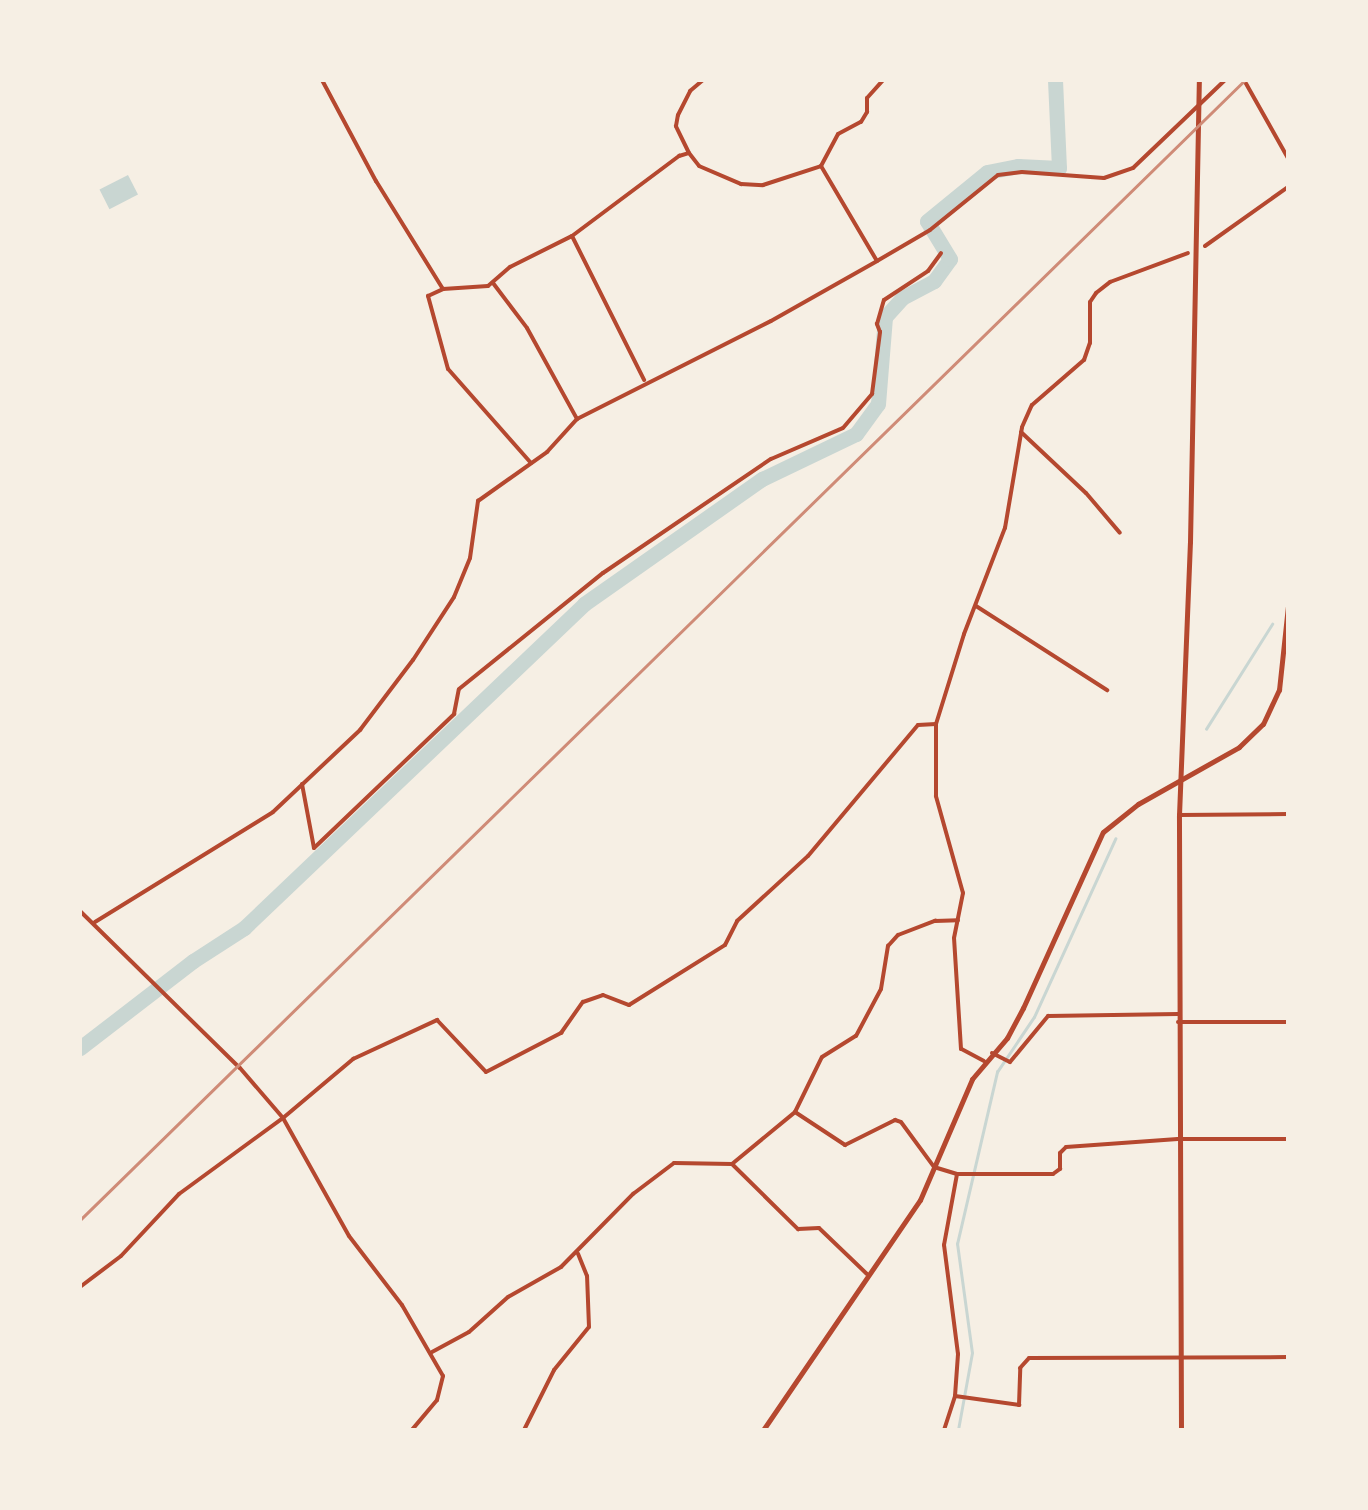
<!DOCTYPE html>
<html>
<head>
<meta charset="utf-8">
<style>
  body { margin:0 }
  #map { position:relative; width:1368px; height:1510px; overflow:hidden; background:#f6efe4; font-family:"Noto Sans",sans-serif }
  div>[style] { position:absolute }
  .water>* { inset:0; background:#c9d6d2; transform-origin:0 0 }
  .stream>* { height:2.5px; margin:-1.25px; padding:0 1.25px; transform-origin:1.25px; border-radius:1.25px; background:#c9d6d2 }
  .river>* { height:15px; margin:-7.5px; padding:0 7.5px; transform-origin:7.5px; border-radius:7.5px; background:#c9d6d2 }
  .minor>* { height:4px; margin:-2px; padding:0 2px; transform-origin:2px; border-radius:2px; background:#b5482f }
  .tertiary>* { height:5px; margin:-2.5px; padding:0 2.5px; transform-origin:2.5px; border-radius:2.5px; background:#b5482f }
  .secondary>* { height:5px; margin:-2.5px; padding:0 2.5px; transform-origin:2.5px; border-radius:2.5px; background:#b5482f }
  .rail>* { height:2.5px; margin:-1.25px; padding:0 1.25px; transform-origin:1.25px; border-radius:1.25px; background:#cf8b77 }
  span { translate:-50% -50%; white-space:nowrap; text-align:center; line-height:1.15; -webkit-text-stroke:8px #f6efe4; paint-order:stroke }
  .frame { position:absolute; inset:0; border:82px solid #f6efe4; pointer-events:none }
</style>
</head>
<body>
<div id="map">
  <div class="water">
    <div style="left:128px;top:175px;width:22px;height:32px;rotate:63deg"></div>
  </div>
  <div class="stream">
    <div style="left:1206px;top:729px;width:124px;rotate:-57.8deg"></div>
    <div style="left:958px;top:1430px;width:78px;rotate:-79.7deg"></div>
    <div style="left:972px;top:1353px;width:110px;rotate:-97.8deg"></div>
    <div style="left:957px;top:1244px;width:177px;rotate:-76.9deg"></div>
    <div style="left:997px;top:1072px;width:66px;rotate:-56.1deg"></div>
    <div style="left:1034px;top:1017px;width:196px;rotate:-65.5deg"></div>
  </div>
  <div class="river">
    <div style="left:80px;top:1048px;width:143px;rotate:-37.6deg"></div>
    <div style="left:193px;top:961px;width:61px;rotate:-32.9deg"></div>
    <div style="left:244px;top:928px;width:470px;rotate:-43.6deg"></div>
    <div style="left:584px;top:604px;width:218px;rotate:-35.1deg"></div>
    <div style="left:762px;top:479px;width:104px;rotate:-25.6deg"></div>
    <div style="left:856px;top:434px;width:37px;rotate:-54deg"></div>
    <div style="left:878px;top:404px;width:87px;rotate:-85.4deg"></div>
    <div style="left:885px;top:317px;width:25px;rotate:-48deg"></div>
    <div style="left:902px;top:298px;width:36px;rotate:-28deg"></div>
    <div style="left:934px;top:281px;width:27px;rotate:-54deg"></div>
    <div style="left:950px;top:259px;width:44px;rotate:-121.2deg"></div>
    <div style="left:927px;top:221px;width:77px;rotate:-39.2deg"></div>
    <div style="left:987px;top:172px;width:32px;rotate:-11deg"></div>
    <div style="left:1018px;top:166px;width:41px;rotate:2.8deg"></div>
    <div style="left:1059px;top:168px;width:88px;rotate:-92.6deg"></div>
  </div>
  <div class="minor">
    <div style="left:322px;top:80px;width:115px;rotate:61.9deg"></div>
    <div style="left:376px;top:181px;width:127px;rotate:58.2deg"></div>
    <div style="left:1244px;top:80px;width:90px;rotate:60.6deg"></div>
    <div style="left:689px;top:153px;width:30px;rotate:-116deg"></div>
    <div style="left:676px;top:126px;width:11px;rotate:-80deg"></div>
    <div style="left:678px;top:115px;width:27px;rotate:-63deg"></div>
    <div style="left:690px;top:91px;width:17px;rotate:-40deg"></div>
    <div style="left:821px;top:166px;width:110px;rotate:59.5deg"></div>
    <div style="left:572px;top:236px;width:161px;rotate:63.4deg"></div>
    <div style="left:1205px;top:246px;width:102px;rotate:-35.4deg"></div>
    <div style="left:493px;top:283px;width:56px;rotate:52.9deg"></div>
    <div style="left:527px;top:328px;width:104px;rotate:61.2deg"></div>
    <div style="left:1021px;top:432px;width:89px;rotate:43.2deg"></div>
    <div style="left:1086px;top:493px;width:52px;rotate:49.6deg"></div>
    <div style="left:531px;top:463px;width:125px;rotate:-131.4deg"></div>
    <div style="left:448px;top:369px;width:76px;rotate:-105.3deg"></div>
    <div style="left:428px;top:296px;width:17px;rotate:-25deg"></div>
    <div style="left:443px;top:289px;width:45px;rotate:-3.8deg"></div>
    <div style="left:488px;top:286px;width:29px;rotate:-41deg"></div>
    <div style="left:510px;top:267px;width:69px;rotate:-26.6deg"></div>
    <div style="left:572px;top:236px;width:134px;rotate:-36.8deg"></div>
    <div style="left:679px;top:156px;width:10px;rotate:-17deg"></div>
    <div style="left:689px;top:153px;width:16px;rotate:52deg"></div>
    <div style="left:699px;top:166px;width:46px;rotate:23.2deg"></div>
    <div style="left:741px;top:184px;width:22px;rotate:3deg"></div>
    <div style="left:763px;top:185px;width:61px;rotate:-18.1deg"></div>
    <div style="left:821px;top:166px;width:36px;rotate:-62deg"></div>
    <div style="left:838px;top:134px;width:26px;rotate:-28deg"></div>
    <div style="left:861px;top:122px;width:12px;rotate:-59deg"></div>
    <div style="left:867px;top:112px;width:14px;rotate:-90deg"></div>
    <div style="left:867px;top:98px;width:24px;rotate:-48deg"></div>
    <div style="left:976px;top:606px;width:156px;rotate:32.7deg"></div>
    <div style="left:302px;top:784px;width:65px;rotate:79.4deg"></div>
    <div style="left:314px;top:848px;width:194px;rotate:-43.7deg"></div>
    <div style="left:454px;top:714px;width:25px;rotate:-79deg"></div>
    <div style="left:459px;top:689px;width:185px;rotate:-38.9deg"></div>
    <div style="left:603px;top:573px;width:203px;rotate:-34.2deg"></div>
    <div style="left:771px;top:459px;width:78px;rotate:-23.3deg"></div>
    <div style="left:843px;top:428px;width:45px;rotate:-49.5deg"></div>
    <div style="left:872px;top:394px;width:63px;rotate:-82.6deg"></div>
    <div style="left:880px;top:332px;width:9px;rotate:-111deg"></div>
    <div style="left:877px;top:324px;width:25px;rotate:-74deg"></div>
    <div style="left:884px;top:300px;width:53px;rotate:-33.4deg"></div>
    <div style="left:928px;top:271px;width:22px;rotate:-54deg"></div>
    <div style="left:1179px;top:815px;width:109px;rotate:-0.5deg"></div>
    <div style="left:80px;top:911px;width:224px;rotate:44.5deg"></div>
    <div style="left:240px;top:1068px;width:66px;rotate:49.3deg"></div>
    <div style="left:283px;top:1118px;width:135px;rotate:60.8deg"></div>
    <div style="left:349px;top:1236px;width:87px;rotate:52.5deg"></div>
    <div style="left:402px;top:1305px;width:82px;rotate:60deg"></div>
    <div style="left:443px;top:1376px;width:25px;rotate:104deg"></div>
    <div style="left:437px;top:1400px;width:39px;rotate:130deg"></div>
    <div style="left:95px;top:922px;width:209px;rotate:-31.7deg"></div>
    <div style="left:273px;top:812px;width:120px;rotate:-43.3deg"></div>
    <div style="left:360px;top:730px;width:88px;rotate:-52.9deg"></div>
    <div style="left:413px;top:660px;width:75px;rotate:-56.9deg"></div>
    <div style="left:454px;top:597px;width:42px;rotate:-67.7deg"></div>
    <div style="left:470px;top:558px;width:58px;rotate:-82deg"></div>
    <div style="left:478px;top:501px;width:85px;rotate:-35.4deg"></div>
    <div style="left:547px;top:452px;width:45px;rotate:-47.7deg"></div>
    <div style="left:577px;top:419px;width:217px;rotate:-26.8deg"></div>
    <div style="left:771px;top:321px;width:122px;rotate:-29.5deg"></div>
    <div style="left:877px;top:261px;width:61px;rotate:-30.3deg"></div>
    <div style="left:930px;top:230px;width:87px;rotate:-39deg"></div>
    <div style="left:998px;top:175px;width:24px;rotate:-7deg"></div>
    <div style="left:1022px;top:172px;width:82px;rotate:4.2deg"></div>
    <div style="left:1104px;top:178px;width:31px;rotate:-19deg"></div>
    <div style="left:1133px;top:168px;width:127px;rotate:-43.7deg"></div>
    <div style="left:1178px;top:1022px;width:110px"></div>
    <div style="left:992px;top:1053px;width:20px;rotate:27deg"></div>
    <div style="left:1010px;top:1062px;width:60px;rotate:-50.4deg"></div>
    <div style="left:1048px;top:1016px;width:130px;rotate:-0.9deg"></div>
    <div style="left:984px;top:1061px;width:26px;rotate:-152deg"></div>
    <div style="left:961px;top:1049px;width:111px;rotate:-93.6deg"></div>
    <div style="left:954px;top:938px;width:46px;rotate:-78.7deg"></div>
    <div style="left:963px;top:893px;width:101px;rotate:-105.6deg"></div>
    <div style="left:936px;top:796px;width:72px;rotate:-90deg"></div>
    <div style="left:936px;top:724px;width:94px;rotate:-72.7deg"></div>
    <div style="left:964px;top:634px;width:114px;rotate:-68.9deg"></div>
    <div style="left:1005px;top:528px;width:102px;rotate:-80.4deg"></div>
    <div style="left:1022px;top:427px;width:24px;rotate:-66deg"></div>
    <div style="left:1032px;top:405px;width:69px;rotate:-40.9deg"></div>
    <div style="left:1084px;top:360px;width:18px;rotate:-71deg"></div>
    <div style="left:1090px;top:343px;width:41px;rotate:-90deg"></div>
    <div style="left:1090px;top:302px;width:11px;rotate:-56deg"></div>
    <div style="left:1096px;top:293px;width:18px;rotate:-38deg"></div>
    <div style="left:1110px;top:282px;width:83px;rotate:-20.4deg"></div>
    <div style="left:795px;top:1112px;width:60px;rotate:33.4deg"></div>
    <div style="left:845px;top:1145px;width:56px;rotate:-26.6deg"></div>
    <div style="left:895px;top:1120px;width:6px;rotate:18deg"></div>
    <div style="left:901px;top:1122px;width:56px;rotate:53.7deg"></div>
    <div style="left:934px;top:1167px;width:24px;rotate:17deg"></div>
    <div style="left:957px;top:1174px;width:96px"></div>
    <div style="left:1053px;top:1174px;width:9px;rotate:-36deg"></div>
    <div style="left:1060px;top:1169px;width:16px;rotate:-90deg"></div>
    <div style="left:1060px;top:1153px;width:8px;rotate:-45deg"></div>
    <div style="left:1066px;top:1147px;width:112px;rotate:-4.1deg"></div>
    <div style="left:1178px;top:1139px;width:110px"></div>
    <div style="left:732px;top:1164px;width:93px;rotate:44.6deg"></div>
    <div style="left:798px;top:1229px;width:21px;rotate:-3deg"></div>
    <div style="left:819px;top:1228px;width:66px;rotate:43.8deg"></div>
    <div style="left:80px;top:1287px;width:51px;rotate:-37.1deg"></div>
    <div style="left:121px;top:1256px;width:85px;rotate:-46.9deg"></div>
    <div style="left:179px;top:1194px;width:129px;rotate:-36.2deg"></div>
    <div style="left:283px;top:1118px;width:92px;rotate:-40.1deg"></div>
    <div style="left:353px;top:1059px;width:93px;rotate:-24.9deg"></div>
    <div style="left:437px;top:1020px;width:71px;rotate:46.7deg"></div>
    <div style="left:486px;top:1072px;width:85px;rotate:-27.5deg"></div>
    <div style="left:561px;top:1033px;width:38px;rotate:-55deg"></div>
    <div style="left:583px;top:1002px;width:21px;rotate:-19deg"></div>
    <div style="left:603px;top:995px;width:28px;rotate:21deg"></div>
    <div style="left:629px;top:1005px;width:113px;rotate:-32deg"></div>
    <div style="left:725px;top:945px;width:27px;rotate:-63deg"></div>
    <div style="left:737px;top:921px;width:96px;rotate:-42.5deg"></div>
    <div style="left:808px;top:856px;width:171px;rotate:-50deg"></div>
    <div style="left:918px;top:725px;width:18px;rotate:-3deg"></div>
    <div style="left:432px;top:1352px;width:42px;rotate:-28.4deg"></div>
    <div style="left:469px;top:1332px;width:52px;rotate:-41.9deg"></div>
    <div style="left:508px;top:1297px;width:61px;rotate:-29.5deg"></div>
    <div style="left:561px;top:1267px;width:103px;rotate:-45.4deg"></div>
    <div style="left:633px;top:1194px;width:51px;rotate:-37.1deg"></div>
    <div style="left:674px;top:1163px;width:58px;rotate:1deg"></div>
    <div style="left:732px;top:1164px;width:82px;rotate:-39.5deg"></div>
    <div style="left:795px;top:1112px;width:61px;rotate:-63.9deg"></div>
    <div style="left:822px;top:1057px;width:40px;rotate:-32deg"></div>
    <div style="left:856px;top:1036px;width:53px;rotate:-62deg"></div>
    <div style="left:881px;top:989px;width:44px;rotate:-80.8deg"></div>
    <div style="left:888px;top:946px;width:15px;rotate:-48deg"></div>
    <div style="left:898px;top:935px;width:40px;rotate:-21deg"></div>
    <div style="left:935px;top:921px;width:23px;rotate:-2deg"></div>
    <div style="left:955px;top:1396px;width:65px;rotate:8deg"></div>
    <div style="left:1019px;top:1405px;width:37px;rotate:-88deg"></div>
    <div style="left:1020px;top:1368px;width:13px;rotate:-48deg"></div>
    <div style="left:1029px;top:1358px;width:259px;rotate:-0.2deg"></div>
    <div style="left:524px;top:1430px;width:67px;rotate:-63.4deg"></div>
    <div style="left:554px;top:1370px;width:55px;rotate:-50.9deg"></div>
    <div style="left:589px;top:1327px;width:51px;rotate:-92.2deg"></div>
    <div style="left:587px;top:1276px;width:24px;rotate:-112deg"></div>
    <div style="left:944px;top:1430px;width:36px;rotate:-72deg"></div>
    <div style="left:955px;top:1396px;width:42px;rotate:-85.9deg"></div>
    <div style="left:958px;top:1354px;width:110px;rotate:-97.3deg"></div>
    <div style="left:944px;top:1245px;width:72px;rotate:-79.6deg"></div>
  </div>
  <div class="tertiary">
    <div style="left:1181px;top:1430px;width:615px;rotate:-90.19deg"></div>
    <div style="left:1179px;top:815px;width:273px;rotate:-87.7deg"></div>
    <div style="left:1190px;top:542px;width:462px;rotate:-88.9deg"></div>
  </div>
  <div class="secondary">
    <div style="left:763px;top:1430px;width:278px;rotate:-55.7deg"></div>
    <div style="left:920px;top:1200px;width:132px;rotate:-66.7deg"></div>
    <div style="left:972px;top:1079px;width:54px;rotate:-49.5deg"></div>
    <div style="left:1007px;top:1038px;width:34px;rotate:-62deg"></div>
    <div style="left:1023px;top:1008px;width:193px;rotate:-65.6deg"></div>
    <div style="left:1103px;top:832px;width:45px;rotate:-38.7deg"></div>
    <div style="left:1138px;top:804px;width:116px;rotate:-29.4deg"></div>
    <div style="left:1239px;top:747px;width:33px;rotate:-44deg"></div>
    <div style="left:1263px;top:724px;width:38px;rotate:-65deg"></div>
    <div style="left:1279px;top:690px;width:84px;rotate:-83.9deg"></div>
  </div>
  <div class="rail">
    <div style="left:80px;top:1220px;width:1630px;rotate:-44.38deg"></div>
  </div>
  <div class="frame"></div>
</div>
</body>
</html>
